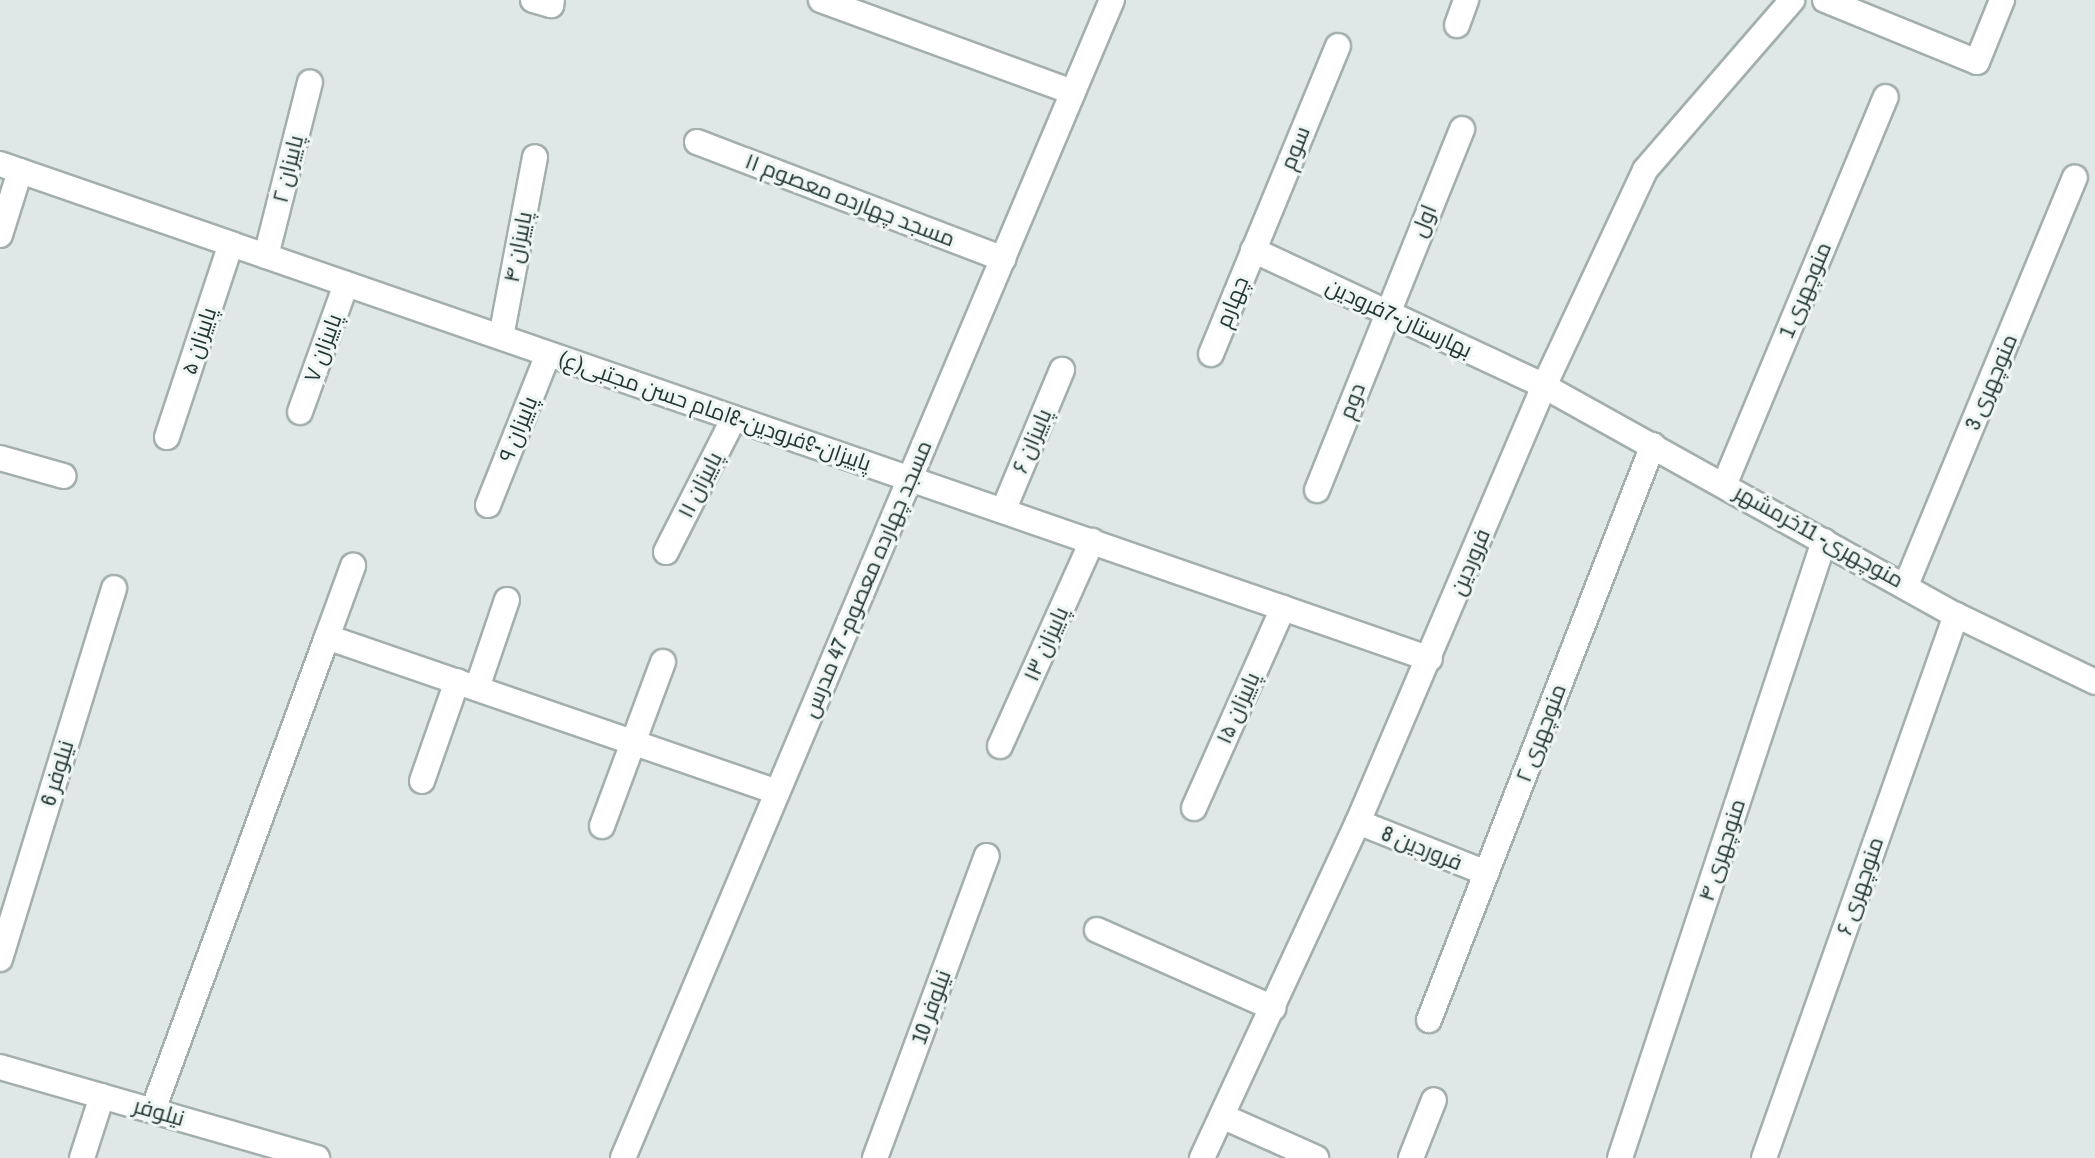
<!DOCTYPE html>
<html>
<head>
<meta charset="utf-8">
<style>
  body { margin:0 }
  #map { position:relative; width:2095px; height:1158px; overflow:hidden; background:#dfe8e6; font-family:"Archivo Narrow",Cairo,sans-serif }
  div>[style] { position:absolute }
  .roads { filter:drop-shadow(2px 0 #a3afad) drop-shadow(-2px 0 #a3afad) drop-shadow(0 2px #a3afad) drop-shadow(0 -2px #a3afad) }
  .street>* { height:24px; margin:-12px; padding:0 12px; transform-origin:12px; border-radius:12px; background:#fff }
  .secondary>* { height:24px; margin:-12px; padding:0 12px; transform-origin:12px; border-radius:12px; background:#fff }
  span { translate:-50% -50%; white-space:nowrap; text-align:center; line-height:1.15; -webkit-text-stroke:6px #eff6f3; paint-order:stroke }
  .street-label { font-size:22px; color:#223634 }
</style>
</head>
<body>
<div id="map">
  <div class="roads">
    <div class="street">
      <div style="left:533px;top:0;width:19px;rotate:16deg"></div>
      <div style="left:551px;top:5px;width:5px;rotate:-79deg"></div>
      <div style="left:821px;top:0;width:268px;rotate:20.1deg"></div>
      <div style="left:1825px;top:0;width:164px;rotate:22.2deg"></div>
      <div style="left:1977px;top:62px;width:67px;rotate:-68deg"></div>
      <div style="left:1457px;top:25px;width:27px;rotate:-70deg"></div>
      <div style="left:697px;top:142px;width:328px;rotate:20.9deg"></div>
      <div style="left:0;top:164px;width:1513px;rotate:19.09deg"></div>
      <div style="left:0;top:235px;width:67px;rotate:-72.6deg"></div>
      <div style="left:1253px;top:250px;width:321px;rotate:25deg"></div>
      <div style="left:1544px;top:386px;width:471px;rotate:29.1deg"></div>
      <div style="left:1956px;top:615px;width:154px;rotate:25.7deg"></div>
      <div style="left:266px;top:256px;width:179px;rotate:-75.8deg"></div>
      <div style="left:501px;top:337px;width:183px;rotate:-79.3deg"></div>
      <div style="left:1211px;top:354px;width:333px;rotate:-67.6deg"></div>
      <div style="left:300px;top:412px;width:136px;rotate:-70.2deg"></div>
      <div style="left:167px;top:437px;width:203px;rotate:-71.7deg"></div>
      <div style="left:0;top:458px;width:66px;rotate:15.9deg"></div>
      <div style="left:1725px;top:483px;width:418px;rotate:-67.4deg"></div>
      <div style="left:1317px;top:490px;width:389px;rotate:-68.1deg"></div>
      <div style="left:488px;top:505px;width:162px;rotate:-68.3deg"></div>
      <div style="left:1003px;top:511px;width:153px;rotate:-67.3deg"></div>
      <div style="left:666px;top:552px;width:150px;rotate:-63.1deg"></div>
      <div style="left:1906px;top:585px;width:441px;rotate:-67.5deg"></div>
      <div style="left:327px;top:637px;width:76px;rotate:-69.9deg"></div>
      <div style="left:477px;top:688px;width:93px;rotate:-71.2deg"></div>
      <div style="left:1000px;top:746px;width:225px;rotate:-65.8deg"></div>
      <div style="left:422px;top:781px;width:106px;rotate:-70.7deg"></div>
      <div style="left:1194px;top:808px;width:219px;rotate:-66deg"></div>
      <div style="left:1358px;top:822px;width:138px;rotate:21.7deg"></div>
      <div style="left:602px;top:826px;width:175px;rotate:-69.6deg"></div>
      <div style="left:1097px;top:930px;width:193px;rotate:23.9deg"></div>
      <div style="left:0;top:959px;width:388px;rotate:-72.9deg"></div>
      <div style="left:1429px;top:1020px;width:617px;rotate:-68.72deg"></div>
      <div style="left:0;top:1067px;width:330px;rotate:16deg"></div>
      <div style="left:153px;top:1110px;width:504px;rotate:-69.8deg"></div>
      <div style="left:327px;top:637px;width:476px;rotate:19deg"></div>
      <div style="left:1224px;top:1117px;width:101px;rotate:24deg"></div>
      <div style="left:82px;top:1158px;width:65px;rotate:-72.1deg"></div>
      <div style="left:623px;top:1158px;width:1257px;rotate:-67.11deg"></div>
      <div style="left:875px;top:1158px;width:322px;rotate:-69.7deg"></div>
      <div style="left:1411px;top:1158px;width:62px;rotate:-68.4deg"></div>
      <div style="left:1620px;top:1158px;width:650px;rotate:-71.7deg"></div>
      <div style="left:1764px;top:1158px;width:576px;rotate:-70.53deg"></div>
    </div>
    <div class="secondary">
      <div style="left:1202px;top:1158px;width:370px;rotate:-65.1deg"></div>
      <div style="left:1358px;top:822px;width:474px;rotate:-66.9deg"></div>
      <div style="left:1544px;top:386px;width:238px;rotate:-64.9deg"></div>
      <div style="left:1645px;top:170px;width:225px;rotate:-49.1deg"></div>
    </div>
  </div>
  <div class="street-label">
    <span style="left:1295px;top:148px;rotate:-68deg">سوم</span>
    <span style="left:288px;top:169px;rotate:-76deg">پاییزان ۲</span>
    <span style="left:850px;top:200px;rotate:21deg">مسجد چهارده معصوم ۱۱</span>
    <span style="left:1424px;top:221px;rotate:-68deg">اول</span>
    <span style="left:518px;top:247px;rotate:-79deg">پاییزان ۴</span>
    <span style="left:1805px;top:290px;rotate:-67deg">منوچهری 1</span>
    <span style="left:1232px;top:302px;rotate:-68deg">چهارم</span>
    <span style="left:1399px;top:318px;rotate:25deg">بهارستان-7فرودین</span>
    <span style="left:199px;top:341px;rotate:-72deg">پاییزان ۵</span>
    <span style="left:323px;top:348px;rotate:-70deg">پاییزان ۷</span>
    <span style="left:1991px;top:382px;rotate:-67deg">منوچهری 3</span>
    <span style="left:1352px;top:401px;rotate:-69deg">دوم</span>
    <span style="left:715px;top:411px;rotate:19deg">پاییزان-9فرودین-8امام حسن مجتبی(ع)</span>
    <span style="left:518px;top:429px;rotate:-68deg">پاییزان ۹</span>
    <span style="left:1032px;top:441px;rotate:-67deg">پاییزان ۶</span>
    <span style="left:700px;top:485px;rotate:-63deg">پاییزان ۱۱</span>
    <span style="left:1819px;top:536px;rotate:29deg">منوچهری- 11خرمشهر</span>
    <span style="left:1470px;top:562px;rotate:-67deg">فروردین</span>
    <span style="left:867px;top:579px;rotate:-67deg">مسجد چهارده معصوم- 47 مدرس</span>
    <span style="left:1046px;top:644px;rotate:-66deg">پاییزان ۱۳</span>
    <span style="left:1238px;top:708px;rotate:-66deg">پاییزان ۱۵</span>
    <span style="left:1541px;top:733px;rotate:-69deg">منوچهری ۲</span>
    <span style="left:57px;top:773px;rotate:-73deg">نیلوفر 6</span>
    <span style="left:1422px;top:848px;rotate:22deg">8 فروردین</span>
    <span style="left:1722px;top:850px;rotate:-72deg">منوچهری ۴</span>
    <span style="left:1860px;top:886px;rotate:-71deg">منوچهری ۶</span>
    <span style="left:931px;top:1007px;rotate:-70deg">نیلوفر 10</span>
    <span style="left:159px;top:1112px;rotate:16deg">نیلوفر</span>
  </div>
</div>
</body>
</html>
